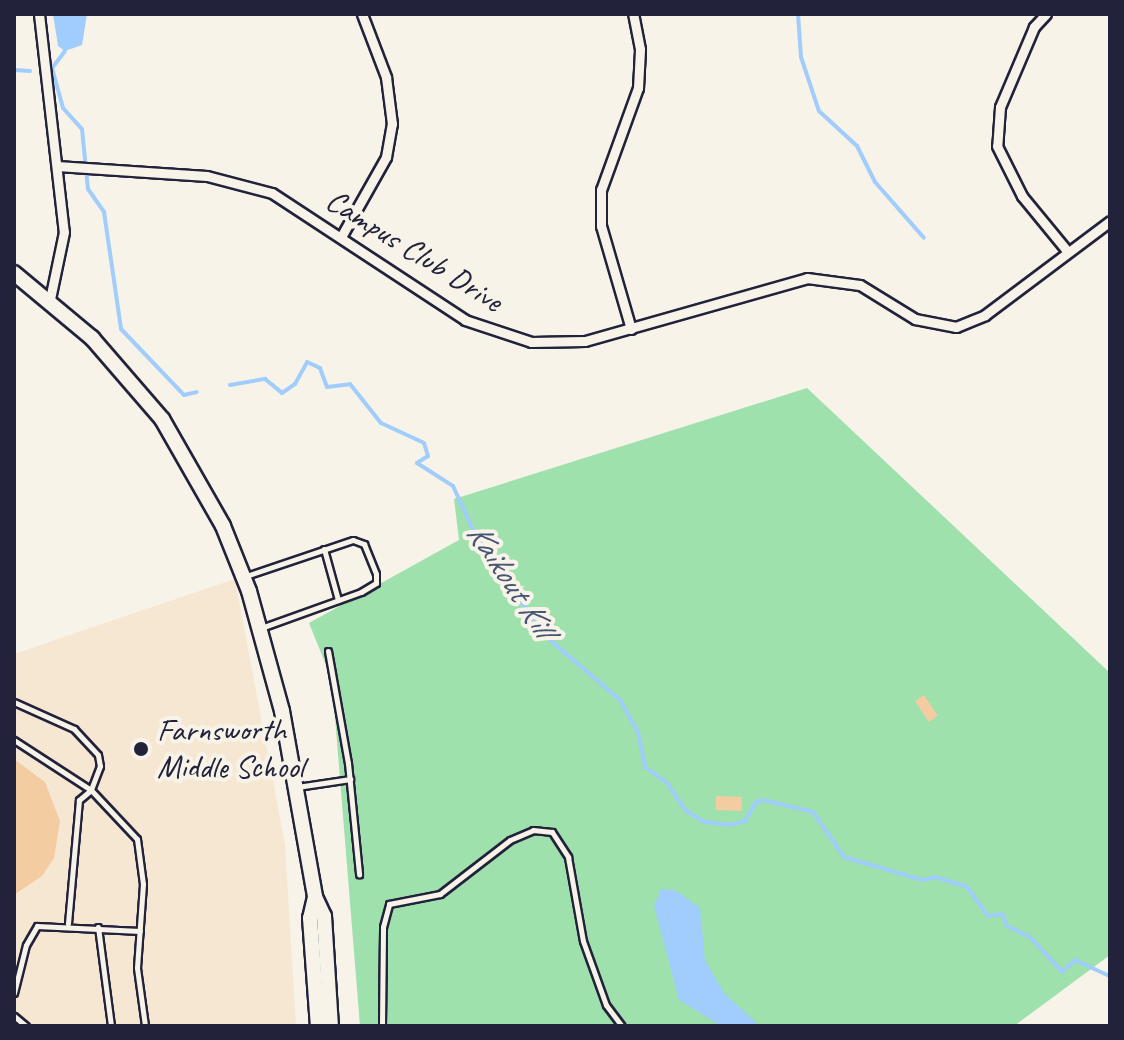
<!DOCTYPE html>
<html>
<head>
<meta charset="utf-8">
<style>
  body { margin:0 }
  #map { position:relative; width:1124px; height:1040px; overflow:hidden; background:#f7f3e8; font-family:Caveat,sans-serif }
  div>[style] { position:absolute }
  .built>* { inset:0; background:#f6e7d3 }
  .green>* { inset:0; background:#9ee1ac }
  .water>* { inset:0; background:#a0cdfb }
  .stream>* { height:4px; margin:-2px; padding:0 2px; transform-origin:2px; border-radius:2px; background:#a0cdfb }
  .building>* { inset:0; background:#f3cca2; transform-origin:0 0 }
  .roads { filter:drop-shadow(2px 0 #22223b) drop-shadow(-2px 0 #22223b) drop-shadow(0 2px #22223b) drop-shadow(0 -2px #22223b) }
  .service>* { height:5px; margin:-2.5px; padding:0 2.5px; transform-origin:2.5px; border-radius:2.5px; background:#f7f3e8 }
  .minor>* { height:9px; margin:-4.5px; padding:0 4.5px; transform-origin:4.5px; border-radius:4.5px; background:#f7f3e8 }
  .secondary>* { height:14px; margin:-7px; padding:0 7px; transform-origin:7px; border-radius:7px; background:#f7f3e8 }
  .dots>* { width:22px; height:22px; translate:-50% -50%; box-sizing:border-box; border:4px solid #f7f3e8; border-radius:50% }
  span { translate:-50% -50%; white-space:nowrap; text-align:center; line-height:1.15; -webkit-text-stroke:8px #f7f3e8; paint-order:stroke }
  .street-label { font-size:32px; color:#22223b }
  .poi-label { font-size:32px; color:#22223b }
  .left { translate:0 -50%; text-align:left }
  .water-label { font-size:34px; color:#485575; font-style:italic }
  .frame { position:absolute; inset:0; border:16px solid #22223b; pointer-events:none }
</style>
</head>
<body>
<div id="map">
  <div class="built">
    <div style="clip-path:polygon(235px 579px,285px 845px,296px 1026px,14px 1026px,14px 654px)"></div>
  </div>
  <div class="green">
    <div style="clip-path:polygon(807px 388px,1110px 673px,1110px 955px,1014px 1026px,360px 1026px,332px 680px,309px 623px,459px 540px,454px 499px)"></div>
  </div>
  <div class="water">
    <div style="clip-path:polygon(53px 14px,87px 14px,82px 45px,65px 51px,58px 46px)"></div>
    <div style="clip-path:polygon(661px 889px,675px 890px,700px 908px,705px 960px,724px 993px,760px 1026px,721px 1026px,679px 1000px,654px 906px)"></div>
  </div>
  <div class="stream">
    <div style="left:798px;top:14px;width:43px;rotate:86deg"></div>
    <div style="left:801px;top:57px;width:57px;rotate:71.6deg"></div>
    <div style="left:819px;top:111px;width:52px;rotate:42.6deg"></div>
    <div style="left:857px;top:146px;width:40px;rotate:63.4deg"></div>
    <div style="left:875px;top:182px;width:74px;rotate:48.8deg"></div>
    <div style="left:65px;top:51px;width:21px;rotate:127deg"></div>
    <div style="left:52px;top:68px;width:41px;rotate:74.6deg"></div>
    <div style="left:63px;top:108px;width:28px;rotate:48deg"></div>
    <div style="left:82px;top:129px;width:60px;rotate:84.3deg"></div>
    <div style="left:88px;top:189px;width:28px;rotate:55deg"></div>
    <div style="left:104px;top:212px;width:118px;rotate:81.7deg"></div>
    <div style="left:121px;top:329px;width:91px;rotate:46.3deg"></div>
    <div style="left:184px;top:395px;width:13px;rotate:-13deg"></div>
    <div style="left:14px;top:70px;width:16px;rotate:4deg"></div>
    <div style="left:230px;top:385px;width:36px;rotate:-10deg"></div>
    <div style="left:265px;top:379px;width:22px;rotate:39deg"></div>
    <div style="left:282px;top:393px;width:16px;rotate:-35deg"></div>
    <div style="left:295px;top:384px;width:25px;rotate:-61deg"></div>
    <div style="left:307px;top:362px;width:14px;rotate:25deg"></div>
    <div style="left:320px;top:368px;width:20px;rotate:70deg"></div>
    <div style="left:327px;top:387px;width:23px;rotate:-7deg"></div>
    <div style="left:350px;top:384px;width:50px;rotate:51.5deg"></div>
    <div style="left:381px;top:423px;width:47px;rotate:24.9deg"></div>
    <div style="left:424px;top:443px;width:14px;rotate:73deg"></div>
    <div style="left:428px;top:456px;width:13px;rotate:148deg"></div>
    <div style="left:417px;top:463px;width:43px;rotate:32.6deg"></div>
    <div style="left:453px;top:486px;width:55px;rotate:65.3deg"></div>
    <div style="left:476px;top:536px;width:120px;rotate:55.5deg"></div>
    <div style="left:544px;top:635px;width:100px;rotate:40.5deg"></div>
    <div style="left:620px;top:700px;width:38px;rotate:61deg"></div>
    <div style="left:638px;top:733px;width:35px;rotate:78deg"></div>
    <div style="left:645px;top:767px;width:27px;rotate:36deg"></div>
    <div style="left:667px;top:783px;width:32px;rotate:56deg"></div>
    <div style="left:685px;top:810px;width:22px;rotate:32deg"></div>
    <div style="left:704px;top:822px;width:27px;rotate:6deg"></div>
    <div style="left:731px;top:825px;width:15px;rotate:-16deg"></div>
    <div style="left:745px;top:821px;width:22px;rotate:-60deg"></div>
    <div style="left:756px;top:802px;width:7px;rotate:-16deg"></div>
    <div style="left:763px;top:800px;width:51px;rotate:13.5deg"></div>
    <div style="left:813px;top:812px;width:55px;rotate:55.4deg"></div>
    <div style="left:844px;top:857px;width:81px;rotate:16.4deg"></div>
    <div style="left:922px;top:880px;width:13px;rotate:-13deg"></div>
    <div style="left:935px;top:877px;width:34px;rotate:17deg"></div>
    <div style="left:967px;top:887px;width:36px;rotate:54deg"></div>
    <div style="left:988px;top:916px;width:14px;rotate:-8deg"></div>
    <div style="left:1002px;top:914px;width:13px;rotate:67deg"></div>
    <div style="left:1007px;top:926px;width:25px;rotate:26deg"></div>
    <div style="left:1030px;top:937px;width:47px;rotate:47.6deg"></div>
    <div style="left:1062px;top:972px;width:18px;rotate:-43deg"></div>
    <div style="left:1075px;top:960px;width:38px;rotate:25deg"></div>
  </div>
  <div class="building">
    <div style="left:924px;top:695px;width:25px;height:11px;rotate:56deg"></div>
    <div style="clip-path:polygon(14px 759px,45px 782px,60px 821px,54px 858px,42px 876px,14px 895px)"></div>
    <div style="left:716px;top:796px;width:26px;height:14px;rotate:2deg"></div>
  </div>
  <div class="roads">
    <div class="service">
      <div style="left:324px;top:549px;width:53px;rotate:74.6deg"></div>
      <div style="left:246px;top:576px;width:113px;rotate:-18.6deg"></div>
      <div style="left:353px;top:540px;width:12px;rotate:20deg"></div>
      <div style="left:364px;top:544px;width:32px;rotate:68deg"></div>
      <div style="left:376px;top:574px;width:9px;rotate:90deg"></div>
      <div style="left:376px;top:583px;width:17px;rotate:149deg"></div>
      <div style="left:361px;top:592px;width:106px;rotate:160.2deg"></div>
      <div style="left:328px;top:651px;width:114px;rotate:79.9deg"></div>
      <div style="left:348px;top:763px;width:112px;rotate:84.3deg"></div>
      <div style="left:14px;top:702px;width:66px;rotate:24.2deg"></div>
      <div style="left:74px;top:729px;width:35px;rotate:47deg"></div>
      <div style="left:98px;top:755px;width:11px;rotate:80deg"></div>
      <div style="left:100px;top:766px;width:26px;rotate:111deg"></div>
      <div style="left:91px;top:790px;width:16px;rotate:140deg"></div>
      <div style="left:79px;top:800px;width:124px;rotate:95.1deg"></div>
      <div style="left:14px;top:740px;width:92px;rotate:33deg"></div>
      <div style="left:91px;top:790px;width:67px;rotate:46.8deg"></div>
      <div style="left:137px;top:839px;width:45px;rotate:82.4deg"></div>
      <div style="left:143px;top:884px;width:84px;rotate:94.1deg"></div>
      <div style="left:137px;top:968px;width:59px;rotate:82.1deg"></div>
      <div style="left:297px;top:787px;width:54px;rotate:-8.6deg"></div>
      <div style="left:98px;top:927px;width:100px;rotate:82.5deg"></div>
      <div style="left:14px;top:993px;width:49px;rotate:-76deg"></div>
      <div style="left:26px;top:945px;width:22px;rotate:-60deg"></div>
      <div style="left:37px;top:926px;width:103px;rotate:2.8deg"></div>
      <div style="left:14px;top:1016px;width:16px;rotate:40deg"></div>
      <div style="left:382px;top:1026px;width:99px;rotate:-89.4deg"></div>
      <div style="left:383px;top:927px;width:24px;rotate:-75deg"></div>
      <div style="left:389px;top:904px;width:52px;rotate:-11.1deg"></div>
      <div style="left:440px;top:894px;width:88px;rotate:-37.6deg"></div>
      <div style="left:510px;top:840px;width:25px;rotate:-23deg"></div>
      <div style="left:533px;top:830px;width:19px;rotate:6deg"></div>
      <div style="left:552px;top:832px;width:30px;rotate:57deg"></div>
      <div style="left:568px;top:857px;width:85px;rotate:79.9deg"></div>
      <div style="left:583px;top:941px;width:68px;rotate:70.2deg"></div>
      <div style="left:606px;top:1005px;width:26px;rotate:53deg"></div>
    </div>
    <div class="minor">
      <div style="left:39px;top:14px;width:219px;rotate:83.5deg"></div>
      <div style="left:64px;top:232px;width:68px;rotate:101.8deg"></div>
      <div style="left:1046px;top:14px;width:18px;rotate:133deg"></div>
      <div style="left:1034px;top:27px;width:87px;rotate:113deg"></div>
      <div style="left:1000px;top:107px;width:39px;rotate:94deg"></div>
      <div style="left:997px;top:146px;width:56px;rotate:63.4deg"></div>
      <div style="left:1022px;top:196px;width:72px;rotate:50.6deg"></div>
      <div style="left:57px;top:166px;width:150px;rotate:3.8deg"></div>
      <div style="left:207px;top:176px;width:67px;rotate:14.7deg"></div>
      <div style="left:272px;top:193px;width:231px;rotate:33.3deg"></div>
      <div style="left:465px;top:320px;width:70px;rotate:18.4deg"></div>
      <div style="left:531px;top:342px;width:54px;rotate:-1.1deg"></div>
      <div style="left:585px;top:341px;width:231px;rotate:-15.8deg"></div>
      <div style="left:807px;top:278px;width:53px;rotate:7.5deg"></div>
      <div style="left:860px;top:285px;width:65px;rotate:31.7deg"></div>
      <div style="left:915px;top:319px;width:42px;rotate:11deg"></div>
      <div style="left:956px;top:327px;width:31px;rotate:-22deg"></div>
      <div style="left:985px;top:315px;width:156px;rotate:-36.9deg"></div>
      <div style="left:341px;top:237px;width:92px;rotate:-60.6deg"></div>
      <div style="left:386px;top:157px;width:34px;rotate:-80deg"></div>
      <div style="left:392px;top:124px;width:47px;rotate:-97.3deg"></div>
      <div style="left:386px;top:77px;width:67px;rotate:-110.9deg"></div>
      <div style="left:631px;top:329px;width:107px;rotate:-106.2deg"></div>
      <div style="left:601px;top:226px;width:36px;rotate:-90deg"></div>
      <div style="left:601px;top:190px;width:109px;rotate:-70.1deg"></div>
      <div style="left:638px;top:88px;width:39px;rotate:-87deg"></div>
      <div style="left:640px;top:49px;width:36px;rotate:-101deg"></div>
    </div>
    <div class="secondary">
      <div style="left:14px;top:273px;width:102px;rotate:39.8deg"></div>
      <div style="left:92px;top:338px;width:107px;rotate:49.2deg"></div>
      <div style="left:162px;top:419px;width:123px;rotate:60.3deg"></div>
      <div style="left:223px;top:526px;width:70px;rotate:68.2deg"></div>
      <div style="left:249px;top:591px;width:124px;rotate:74.6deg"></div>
      <div style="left:282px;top:711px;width:189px;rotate:79.9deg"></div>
      <div style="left:315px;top:897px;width:21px;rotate:65deg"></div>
      <div style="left:324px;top:916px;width:110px;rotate:86.4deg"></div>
      <div style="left:315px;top:897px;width:22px;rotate:103deg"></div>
      <div style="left:310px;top:918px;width:108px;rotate:85.8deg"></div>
    </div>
  </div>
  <div class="dots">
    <div style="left:141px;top:749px;background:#22223b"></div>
  </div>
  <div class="street-label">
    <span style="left:414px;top:251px;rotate:32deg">Campus Club Drive</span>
  </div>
  <div class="poi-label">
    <span class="left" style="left:157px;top:749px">Farnsworth<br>Middle School</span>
  </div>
  <div class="water-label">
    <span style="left:511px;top:579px;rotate:56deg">Kaikout Kill</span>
  </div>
  <div class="frame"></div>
</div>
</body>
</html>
